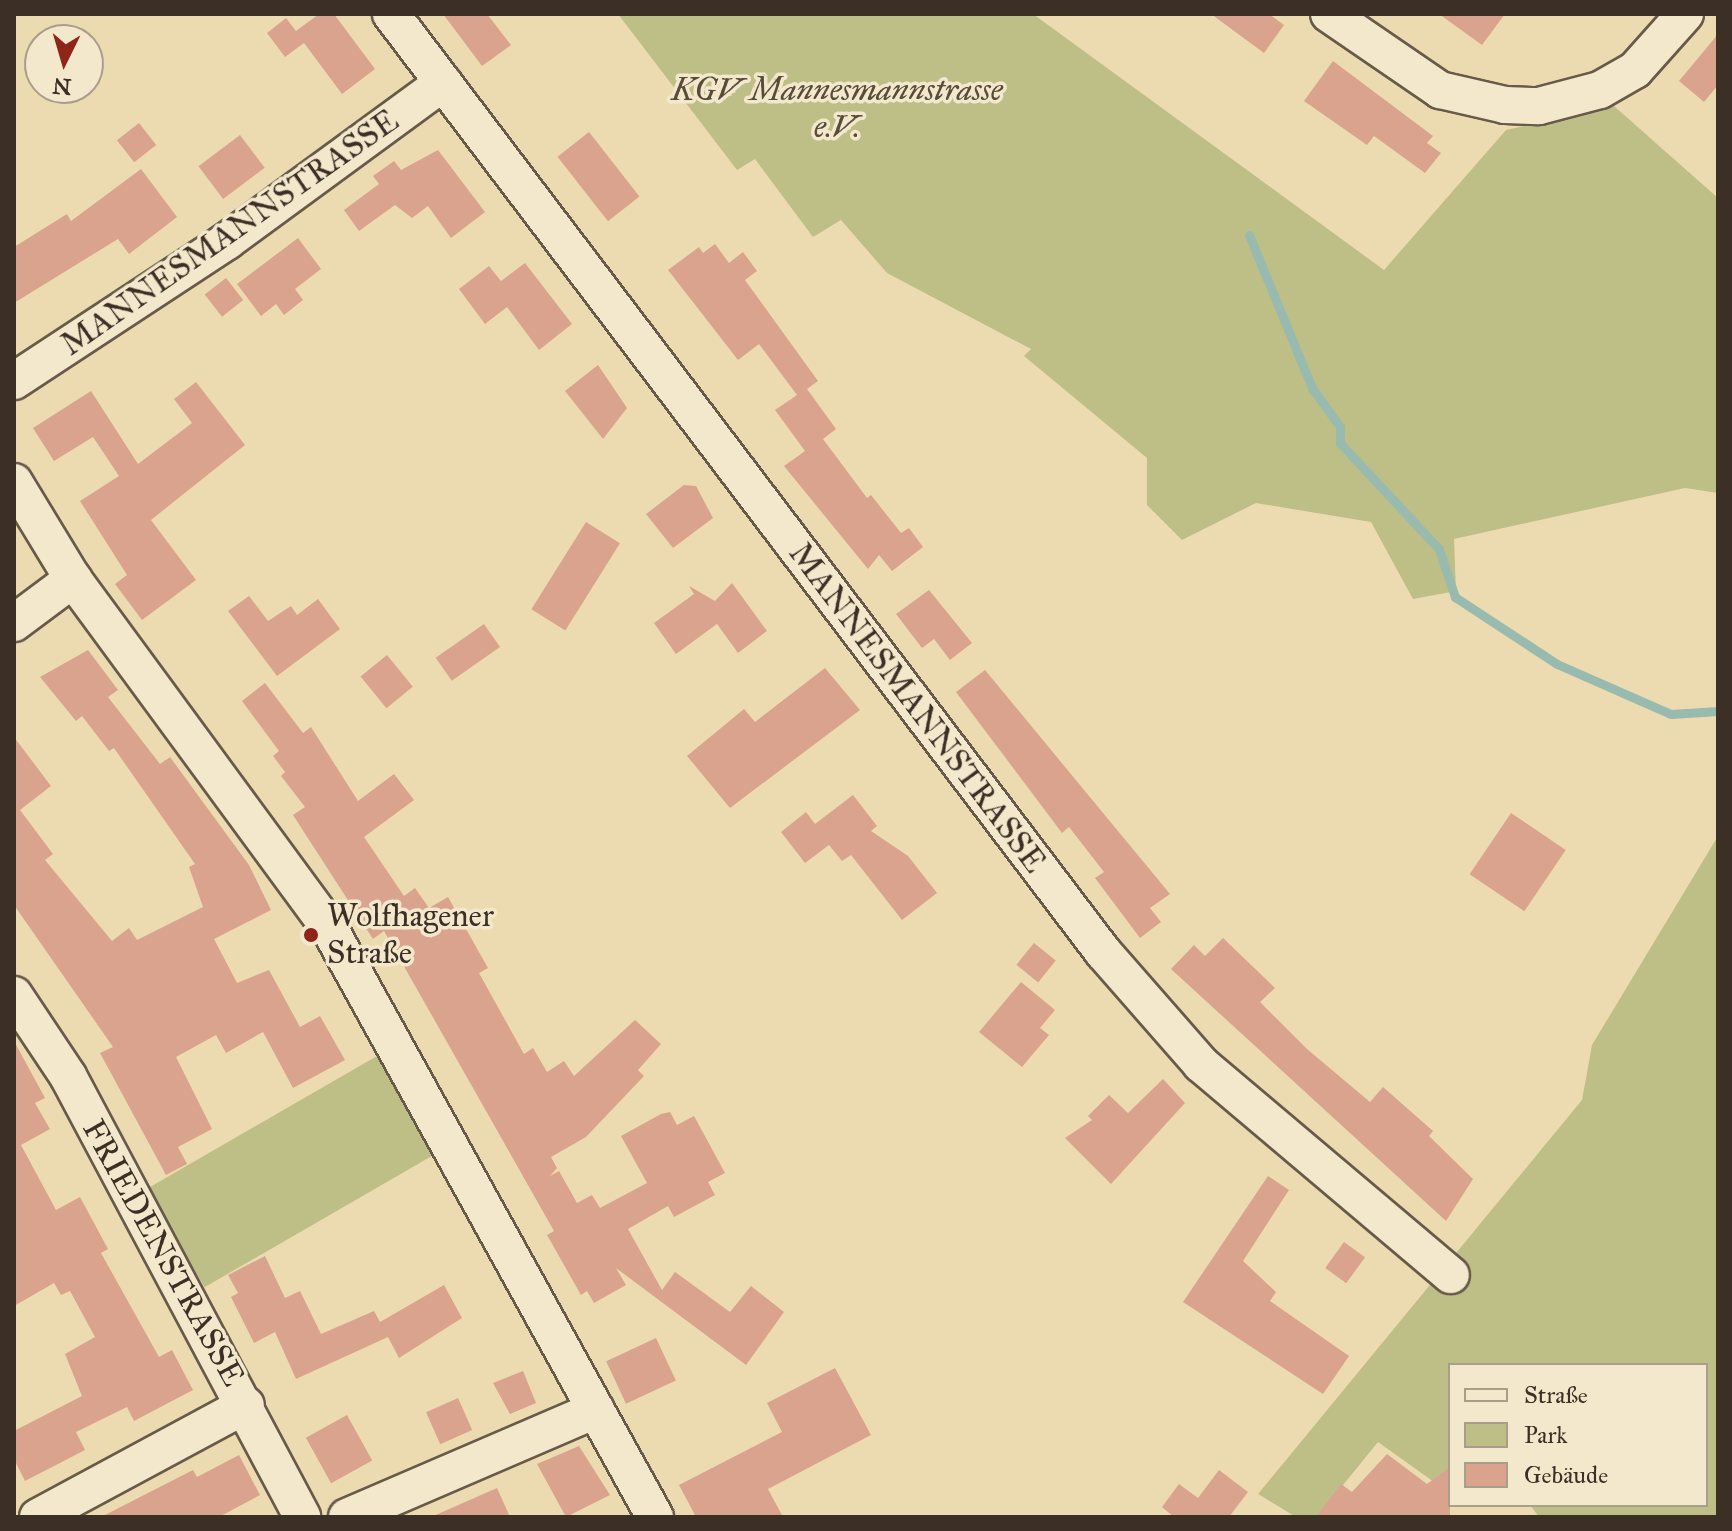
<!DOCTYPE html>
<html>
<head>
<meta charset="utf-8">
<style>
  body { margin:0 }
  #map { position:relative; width:1732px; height:1531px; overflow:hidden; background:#ecdbb1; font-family:"IM FELL Great Primer",serif }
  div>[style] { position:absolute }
  .green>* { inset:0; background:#bebe87; transform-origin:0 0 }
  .stream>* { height:9px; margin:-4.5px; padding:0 4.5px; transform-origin:4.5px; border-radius:4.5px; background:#99bbaf }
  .building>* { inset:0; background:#daa38d; transform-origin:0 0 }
  .roads { filter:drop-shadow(2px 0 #685a49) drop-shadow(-2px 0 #685a49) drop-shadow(0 2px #685a49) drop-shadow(0 -2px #685a49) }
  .street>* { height:36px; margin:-18px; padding:0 18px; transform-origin:18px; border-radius:18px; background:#f3e8cc }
  .dots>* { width:22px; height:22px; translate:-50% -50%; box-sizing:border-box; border:4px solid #f3e8cc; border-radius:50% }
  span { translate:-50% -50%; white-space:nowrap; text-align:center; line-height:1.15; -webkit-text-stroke:7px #f3e8cc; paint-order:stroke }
  .park-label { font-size:32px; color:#564c39; font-style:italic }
  .street-label { font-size:32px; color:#3c2f26 }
  .poi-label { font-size:32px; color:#3c2f26 }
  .left { translate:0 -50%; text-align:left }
  .frame { position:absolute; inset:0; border:16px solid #3c2f26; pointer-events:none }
  .legend { position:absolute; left:1448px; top:1363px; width:260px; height:144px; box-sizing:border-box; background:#f3e8cc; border:2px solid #aa9e8a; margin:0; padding:10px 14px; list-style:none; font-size:24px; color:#3c2f26 }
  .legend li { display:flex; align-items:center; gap:16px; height:40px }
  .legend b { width:40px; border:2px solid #aa9e8a }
  .north { position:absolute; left:24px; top:24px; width:80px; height:80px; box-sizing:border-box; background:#f3e8cc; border:2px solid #aa9e8a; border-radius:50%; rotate:185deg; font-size:22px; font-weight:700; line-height:32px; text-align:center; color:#3c2f26 }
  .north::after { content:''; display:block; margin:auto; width:28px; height:36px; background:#8f2418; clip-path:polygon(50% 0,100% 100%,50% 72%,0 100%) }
</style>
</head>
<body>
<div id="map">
  <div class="green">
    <div style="clip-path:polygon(618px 14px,1033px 14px,1384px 270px,1506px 130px,1614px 106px,1718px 198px,1718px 493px,1685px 488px,1454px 539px,1456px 591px,1413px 599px,1371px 522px,1256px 503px,1182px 540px,1147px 505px,1147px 458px,1024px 356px,1031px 349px,887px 273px,841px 220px,813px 237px,755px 159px,737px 170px)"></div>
    <div style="clip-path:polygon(1718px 836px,1718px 1517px,1539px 1517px,1530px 1505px,1706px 1505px,1706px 1365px,1450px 1365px,1450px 1470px,1434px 1482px,1378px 1442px,1317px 1517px,1296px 1517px,1258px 1494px,1582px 1100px,1592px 1045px)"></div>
    <div style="left:377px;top:1056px;width:114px;height:265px;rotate:60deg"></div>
  </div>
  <div class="stream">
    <div style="left:1249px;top:235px;width:165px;rotate:67.6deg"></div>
    <div style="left:1312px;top:388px;width:48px;rotate:54.3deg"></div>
    <div style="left:1340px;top:427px;width:16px;rotate:90deg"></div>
    <div style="left:1340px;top:443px;width:145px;rotate:47deg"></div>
    <div style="left:1439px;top:549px;width:51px;rotate:71.6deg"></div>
    <div style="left:1455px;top:597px;width:122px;rotate:33.3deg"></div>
    <div style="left:1557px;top:664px;width:124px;rotate:23.7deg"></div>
    <div style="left:1671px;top:714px;width:47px;rotate:-3.7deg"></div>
  </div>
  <div class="building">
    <div style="clip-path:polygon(319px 14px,334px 14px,375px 69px,342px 94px,304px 43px,285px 57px,267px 33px,286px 18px,296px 31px)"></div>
    <div style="clip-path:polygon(443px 14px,487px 14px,511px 45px,482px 66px)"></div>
    <div style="clip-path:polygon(1211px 14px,1269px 14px,1284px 25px,1264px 53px)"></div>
    <div style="clip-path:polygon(1439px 14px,1505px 14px,1482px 45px)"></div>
    <div style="clip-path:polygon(1718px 34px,1718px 85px,1704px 102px,1679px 81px)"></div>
    <div style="clip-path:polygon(1333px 61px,1433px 136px,1427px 143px,1441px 153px,1425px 173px,1374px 136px,1367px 145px,1304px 101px)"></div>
    <div style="left:139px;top:123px;width:28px;height:28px;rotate:52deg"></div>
    <div style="left:589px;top:132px;width:82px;height:40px;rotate:52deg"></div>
    <div style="left:240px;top:135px;width:41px;height:52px;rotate:53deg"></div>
    <div style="clip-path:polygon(438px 150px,485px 212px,451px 238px,428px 206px,412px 218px,395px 205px,359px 231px,344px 210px,379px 184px,373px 176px,394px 161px,401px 170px)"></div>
    <div style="clip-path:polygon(141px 169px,177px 217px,129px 254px,118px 239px,14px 303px,14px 247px,67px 214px,71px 221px)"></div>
    <div style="clip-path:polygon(298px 238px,321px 269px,295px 289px,303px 300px,284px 315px,276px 304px,261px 316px,237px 284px)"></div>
    <div style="clip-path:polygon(715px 244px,729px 263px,743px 252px,757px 271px,745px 280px,818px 381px,807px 389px,836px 429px,823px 439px,867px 498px,871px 495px,901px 533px,909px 528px,923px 547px,892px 571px,879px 555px,868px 569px,784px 466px,805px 451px,775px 410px,797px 395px,759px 344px,738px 360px,668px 270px,699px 247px,703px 253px)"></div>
    <div style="clip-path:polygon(525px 263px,572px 324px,539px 350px,507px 307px,485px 324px,459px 289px,489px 266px,501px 281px)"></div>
    <div style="left:226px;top:278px;width:28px;height:27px;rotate:52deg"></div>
    <div style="clip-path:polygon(598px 365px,627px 408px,603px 439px,565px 391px)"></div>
    <div style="clip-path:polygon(196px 382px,245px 445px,151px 520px,196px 580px,142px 620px,115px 584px,127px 575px,80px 501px,119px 476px,93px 437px,54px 461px,33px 428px,91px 391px,138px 464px,192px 423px,174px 399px)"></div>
    <div style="clip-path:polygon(684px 485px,696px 486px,713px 518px,673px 548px,646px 514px)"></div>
    <div style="left:586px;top:522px;width:40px;height:103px;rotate:32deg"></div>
    <div style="clip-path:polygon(732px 583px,767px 631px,738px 653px,717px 624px,676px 654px,654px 623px,694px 594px,689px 586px,715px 601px)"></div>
    <div style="clip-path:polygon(929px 590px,972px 643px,950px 660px,934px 639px,922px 648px,896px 614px)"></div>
    <div style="clip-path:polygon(249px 596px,268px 621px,291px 606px,297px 615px,318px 599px,340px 629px,277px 676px,228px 611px)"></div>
    <div style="left:484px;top:624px;width:28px;height:59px;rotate:55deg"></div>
    <div style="clip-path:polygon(88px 650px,118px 690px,108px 697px,160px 764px,170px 757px,249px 865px,271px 910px,214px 939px,237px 983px,269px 970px,300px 1027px,320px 1016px,345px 1060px,293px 1088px,263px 1032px,226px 1053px,216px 1035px,176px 1057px,212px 1129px,178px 1147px,187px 1164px,166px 1175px,100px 1053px,113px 1047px,14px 905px,14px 737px,51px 786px,20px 810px,53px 854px,45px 860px,112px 941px,129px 928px,137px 940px,203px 907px,189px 867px,195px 864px,114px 748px,109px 751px,82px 716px,76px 721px,40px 677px)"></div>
    <div style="left:387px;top:655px;width:41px;height:34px;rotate:51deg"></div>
    <div style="clip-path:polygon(825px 668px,860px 710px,730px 808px,687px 756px,744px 709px,755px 722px)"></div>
    <div style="clip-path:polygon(985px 670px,1170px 894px,1150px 908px,1161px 922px,1140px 938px,1095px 878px,1104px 872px,1069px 827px,1062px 833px,956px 692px)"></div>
    <div style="clip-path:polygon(265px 683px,303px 733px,311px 727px,358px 801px,394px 774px,414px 800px,364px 837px,404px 896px,415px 888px,429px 908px,448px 897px,488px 968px,479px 973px,524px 1054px,533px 1048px,547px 1072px,564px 1061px,574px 1076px,635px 1020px,661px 1044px,638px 1070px,644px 1076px,586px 1137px,551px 1157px,557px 1168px,550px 1176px,559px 1171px,577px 1203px,592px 1195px,600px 1208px,647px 1183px,621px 1136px,661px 1114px,670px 1112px,677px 1125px,694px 1116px,725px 1173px,708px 1182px,715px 1195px,674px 1217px,668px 1206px,628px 1229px,662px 1290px,675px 1272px,730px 1312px,751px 1286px,784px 1312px,746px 1365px,616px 1268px,626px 1285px,594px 1303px,587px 1291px,581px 1295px,547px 1235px,554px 1231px,384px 931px,373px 939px,293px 815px,305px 807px,281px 776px,285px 772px,273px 756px,279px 751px,242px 701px)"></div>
    <div style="clip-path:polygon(853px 795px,877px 826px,871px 831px,908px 856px,937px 893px,902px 920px,851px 855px,842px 861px,829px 845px,805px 863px,781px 832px,806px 812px,815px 824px)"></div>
    <div style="left:1511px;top:813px;width:66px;height:74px;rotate:34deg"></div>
    <div style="clip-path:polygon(1223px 938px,1275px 988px,1260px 1002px,1307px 1049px,1370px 1102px,1383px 1087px,1433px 1131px,1429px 1136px,1473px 1179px,1446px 1221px,1171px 969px,1194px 945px,1205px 956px)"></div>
    <div style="left:1034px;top:943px;width:28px;height:28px;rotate:39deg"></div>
    <div style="clip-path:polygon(1021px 982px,1055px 1010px,1040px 1028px,1049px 1035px,1022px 1067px,979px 1032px)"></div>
    <div style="clip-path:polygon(14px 1041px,45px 1098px,35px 1103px,50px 1129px,21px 1145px,56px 1210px,80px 1197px,108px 1249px,101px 1253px,159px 1357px,172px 1350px,193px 1390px,134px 1421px,127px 1407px,76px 1432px,85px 1450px,25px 1481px,14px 1459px,14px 1431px,82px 1396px,65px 1354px,95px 1337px,70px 1291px,61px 1295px,54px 1283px,14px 1306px)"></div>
    <div style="clip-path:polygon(1163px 1079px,1185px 1103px,1111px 1184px,1065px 1138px,1092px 1120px,1088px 1116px,1109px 1095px,1128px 1113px)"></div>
    <div style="clip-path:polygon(1268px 1176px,1289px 1190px,1243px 1261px,1276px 1292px,1270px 1301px,1349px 1356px,1323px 1394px,1183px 1302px)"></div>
    <div style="left:1344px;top:1242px;width:26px;height:32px;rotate:36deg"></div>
    <div style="clip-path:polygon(265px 1256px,285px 1298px,300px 1291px,321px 1334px,374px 1311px,380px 1322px,444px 1285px,462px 1318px,399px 1358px,388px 1337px,296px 1379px,275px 1332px,254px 1343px,231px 1297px,238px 1293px,228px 1275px)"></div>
    <div style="left:656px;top:1338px;width:47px;height:55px;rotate:65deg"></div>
    <div style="clip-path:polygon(835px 1368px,871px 1435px,768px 1489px,783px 1517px,696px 1517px,679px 1485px,782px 1432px,767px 1403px)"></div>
    <div style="clip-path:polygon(523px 1371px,536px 1403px,510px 1414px,493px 1383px)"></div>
    <div style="left:458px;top:1398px;width:35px;height:35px;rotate:66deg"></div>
    <div style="left:347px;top:1415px;width:52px;height:47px;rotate:61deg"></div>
    <div style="clip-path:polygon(579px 1446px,610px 1495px,566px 1517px,537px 1464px)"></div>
    <div style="clip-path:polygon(1387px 1454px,1427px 1484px,1450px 1467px,1450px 1517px,1316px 1517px,1341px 1484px,1352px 1492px)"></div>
    <div style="clip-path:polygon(239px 1455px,260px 1495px,219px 1517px,101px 1517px,193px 1470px,197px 1477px)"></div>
    <div style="clip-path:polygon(1219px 1470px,1248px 1492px,1229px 1517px,1174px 1517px,1162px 1507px,1179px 1484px,1198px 1498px)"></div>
    <div style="clip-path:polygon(497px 1488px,510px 1517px,431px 1517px)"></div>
  </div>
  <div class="roads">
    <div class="street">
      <div style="left:391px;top:14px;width:1178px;rotate:52.8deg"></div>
      <div style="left:1103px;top:952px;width:149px;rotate:48.8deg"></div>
      <div style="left:1201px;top:1064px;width:327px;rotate:40.2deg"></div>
      <div style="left:1329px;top:14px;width:135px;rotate:34.4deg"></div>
      <div style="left:1440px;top:90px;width:67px;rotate:13deg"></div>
      <div style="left:1505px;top:105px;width:34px;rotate:2deg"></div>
      <div style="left:1539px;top:106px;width:63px;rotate:-14.7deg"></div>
      <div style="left:1600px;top:90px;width:40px;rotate:-29.7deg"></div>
      <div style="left:1635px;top:70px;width:75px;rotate:-48.2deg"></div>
      <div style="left:14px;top:381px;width:255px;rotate:-33.3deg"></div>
      <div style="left:227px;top:241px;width:268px;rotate:-36.2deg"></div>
      <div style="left:14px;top:482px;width:114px;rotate:58.7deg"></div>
      <div style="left:73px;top:579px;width:431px;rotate:53.7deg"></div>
      <div style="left:328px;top:926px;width:675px;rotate:61.04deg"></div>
      <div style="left:14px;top:623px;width:74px;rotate:-36.7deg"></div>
      <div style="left:14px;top:995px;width:97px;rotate:56.3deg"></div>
      <div style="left:68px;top:1076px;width:499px;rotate:62deg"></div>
      <div style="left:38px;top:1517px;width:236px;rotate:-28.3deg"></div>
      <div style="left:347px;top:1517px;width:271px;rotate:-23.3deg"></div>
    </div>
  </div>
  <div class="dots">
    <div style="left:311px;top:935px;background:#8f2418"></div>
  </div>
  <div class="park-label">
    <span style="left:837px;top:109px">KGV Mannesmannstrasse<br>e.V.</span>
  </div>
  <div class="street-label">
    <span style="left:230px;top:233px;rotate:-35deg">MANNESMANNSTRASSE</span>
    <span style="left:917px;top:708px;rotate:53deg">MANNESMANNSTRASSE</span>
    <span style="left:163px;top:1253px;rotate:61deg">FRIEDENSTRASSE</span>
  </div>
  <div class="poi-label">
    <span class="left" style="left:327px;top:935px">Wolfhagener<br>Straße</span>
  </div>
  <div class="frame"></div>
  <ul class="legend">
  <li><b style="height:10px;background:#f3e8cc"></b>Straße</li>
  <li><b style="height:22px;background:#bebe87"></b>Park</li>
  <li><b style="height:22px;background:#daa38d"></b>Gebäude</li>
  </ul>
  <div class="north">N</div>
</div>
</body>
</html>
